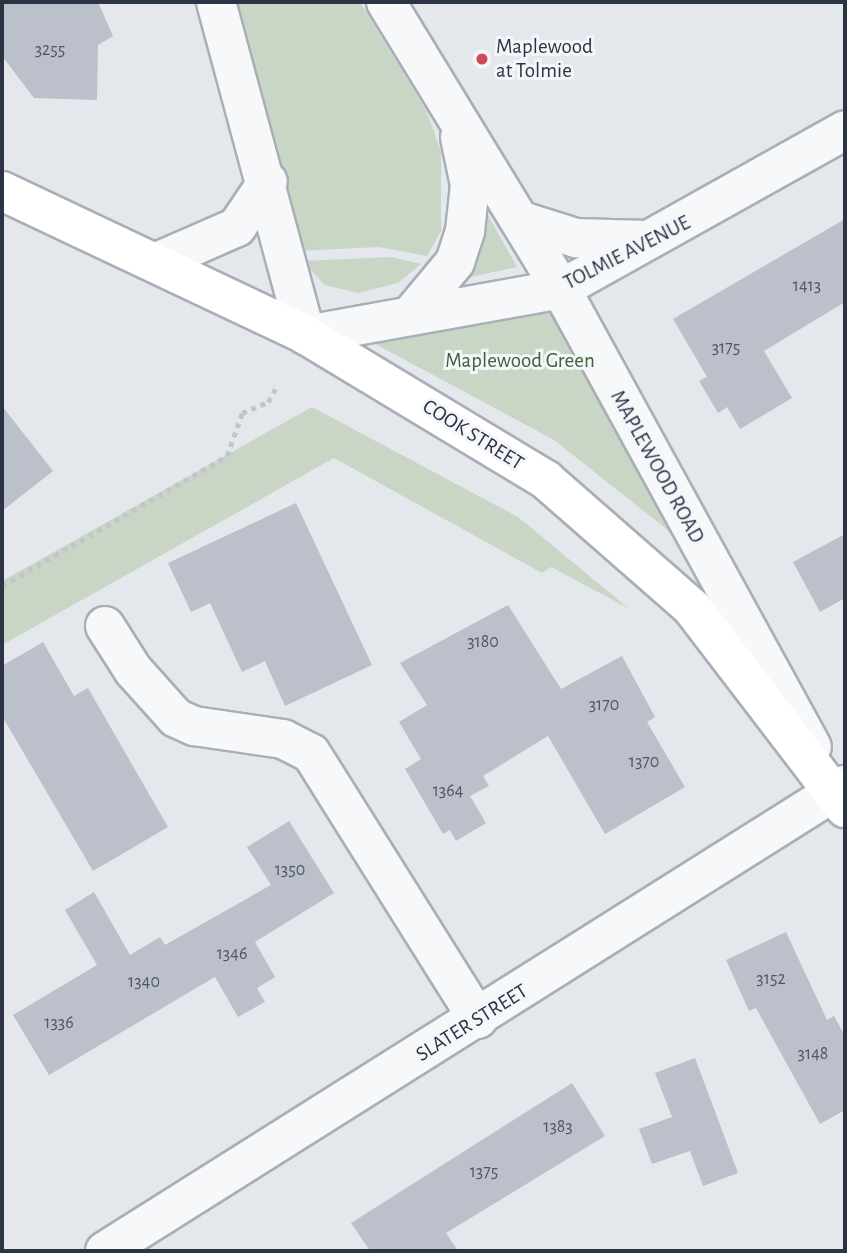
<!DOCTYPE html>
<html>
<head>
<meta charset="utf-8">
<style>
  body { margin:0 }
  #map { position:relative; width:847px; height:1253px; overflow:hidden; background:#e4e7ec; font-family:"Alegreya Sans",sans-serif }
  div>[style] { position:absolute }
  .green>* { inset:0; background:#c9d6c5 }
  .building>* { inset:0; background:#bbc0ca }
  .path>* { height:4.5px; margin-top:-2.25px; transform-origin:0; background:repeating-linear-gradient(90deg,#c2c5cb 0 5px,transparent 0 10px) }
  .roads { filter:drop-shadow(2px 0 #a9aeb7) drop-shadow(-2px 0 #a9aeb7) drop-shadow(0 2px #a9aeb7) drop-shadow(0 -2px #a9aeb7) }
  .minor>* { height:38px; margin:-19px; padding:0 19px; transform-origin:19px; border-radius:19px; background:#f7f8fa }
  .major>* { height:38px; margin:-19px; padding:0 19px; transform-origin:19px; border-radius:19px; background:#fff }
  .dots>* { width:19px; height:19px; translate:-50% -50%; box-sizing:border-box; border:4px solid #f4f6f9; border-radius:50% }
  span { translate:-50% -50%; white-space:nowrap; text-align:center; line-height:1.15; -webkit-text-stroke:6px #f4f6f9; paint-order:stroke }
  .number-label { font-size:18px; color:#4f5766 }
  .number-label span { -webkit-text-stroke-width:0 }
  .poi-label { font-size:21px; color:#2b3445 }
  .left { translate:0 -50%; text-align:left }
  .street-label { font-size:21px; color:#2b3445 }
  .park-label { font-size:21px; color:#3f6138 }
  .frame { position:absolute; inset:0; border:4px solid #2b3445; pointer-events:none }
</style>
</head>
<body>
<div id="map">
  <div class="green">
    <div style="clip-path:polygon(237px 2px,360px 2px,427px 112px,441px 152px,441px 231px,427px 256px,379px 247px,297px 251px)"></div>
    <div style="clip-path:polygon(484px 208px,517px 267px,466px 278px)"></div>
    <div style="clip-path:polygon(391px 257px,421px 264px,398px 283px,358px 293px,325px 285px,302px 261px)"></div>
    <div style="clip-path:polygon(546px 306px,681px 530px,674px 535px,554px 440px,368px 340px)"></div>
    <div style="clip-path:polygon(312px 407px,518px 517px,628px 608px,551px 567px,542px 573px,334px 458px,2px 645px,2px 581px)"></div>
  </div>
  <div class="building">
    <div style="clip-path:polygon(2px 2px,98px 2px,113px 36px,98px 45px,97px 100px,34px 98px,2px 56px)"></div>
    <div style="clip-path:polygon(845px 219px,845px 302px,764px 351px,792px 398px,740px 429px,727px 407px,718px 413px,699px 381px,707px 377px,673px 319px)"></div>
    <div style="clip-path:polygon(2px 406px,53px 471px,2px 511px)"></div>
    <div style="clip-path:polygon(296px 503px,372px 665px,285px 706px,265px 661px,242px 672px,210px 603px,191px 612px,168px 563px)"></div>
    <div style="clip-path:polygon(845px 534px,845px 598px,820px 612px,793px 562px)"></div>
    <div style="clip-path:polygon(508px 605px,561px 689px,622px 656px,655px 717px,647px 722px,685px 787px,605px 834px,548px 736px,483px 776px,489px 786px,470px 796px,486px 823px,456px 841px,450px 830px,443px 834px,405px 769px,421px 759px,399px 722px,427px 705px,400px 663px)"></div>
    <div style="clip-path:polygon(43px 642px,74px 696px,88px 688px,168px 827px,93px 871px,2px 716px,2px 666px)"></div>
    <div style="clip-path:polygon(289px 821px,334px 893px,255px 942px,275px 977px,257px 988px,265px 1002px,238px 1017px,215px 977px,49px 1075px,13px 1015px,97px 965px,65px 910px,94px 892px,130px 955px,160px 937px,165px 945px,271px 885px,247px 847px)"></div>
    <div style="clip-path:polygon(786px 932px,827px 1020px,834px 1016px,845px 1036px,845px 1110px,820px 1124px,756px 1008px,749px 1011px,726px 960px)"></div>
    <div style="clip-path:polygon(695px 1058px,738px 1173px,703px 1186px,690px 1151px,652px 1164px,639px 1129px,672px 1117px,655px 1073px)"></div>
    <div style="clip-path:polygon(572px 1083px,605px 1136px,446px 1233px,458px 1251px,370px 1251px,351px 1223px)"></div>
  </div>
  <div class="path">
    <div style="left:2px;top:586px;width:260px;rotate:-30deg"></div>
    <div style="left:227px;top:456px;width:46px;rotate:-70.8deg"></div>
    <div style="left:242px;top:413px;width:28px;rotate:-23deg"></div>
    <div style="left:268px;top:402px;width:18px;rotate:-61deg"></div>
  </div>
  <div class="roads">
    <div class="minor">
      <div style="left:216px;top:2px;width:345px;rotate:74.9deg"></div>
      <div style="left:306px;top:335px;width:259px;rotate:-10.2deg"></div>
      <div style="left:561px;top:289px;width:325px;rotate:-29.2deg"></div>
      <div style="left:386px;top:2px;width:336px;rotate:58.6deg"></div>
      <div style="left:561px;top:289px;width:522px;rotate:61.28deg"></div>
      <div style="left:522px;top:221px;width:57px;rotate:17.5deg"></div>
      <div style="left:576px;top:238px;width:72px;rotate:1.6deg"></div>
      <div style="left:157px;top:262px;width:87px;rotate:-23.6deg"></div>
      <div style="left:237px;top:227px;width:55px;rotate:-56deg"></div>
      <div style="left:411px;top:315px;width:69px;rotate:-50.3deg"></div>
      <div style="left:455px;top:262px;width:33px;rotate:-72deg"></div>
      <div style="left:465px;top:231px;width:46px;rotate:-83.8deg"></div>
      <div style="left:470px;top:185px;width:49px;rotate:-101.8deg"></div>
      <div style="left:105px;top:626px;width:52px;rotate:57.5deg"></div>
      <div style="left:133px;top:670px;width:64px;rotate:48.1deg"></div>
      <div style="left:176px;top:718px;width:20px;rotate:24deg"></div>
      <div style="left:194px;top:726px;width:90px;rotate:8.3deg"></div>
      <div style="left:283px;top:739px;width:31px;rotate:27deg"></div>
      <div style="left:311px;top:753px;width:314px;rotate:57.9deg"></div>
      <div style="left:105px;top:1251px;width:875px;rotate:-32.2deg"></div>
    </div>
    <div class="major">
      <div style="left:2px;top:191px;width:336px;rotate:25.3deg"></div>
      <div style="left:306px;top:335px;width:280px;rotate:31.1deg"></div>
      <div style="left:546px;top:480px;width:194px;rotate:41.2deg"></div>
      <div style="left:692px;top:608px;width:252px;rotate:52.6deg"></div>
    </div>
  </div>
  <div class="dots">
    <div style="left:482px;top:59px;background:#d1495b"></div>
  </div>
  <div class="number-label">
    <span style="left:50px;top:50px">3255</span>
    <span style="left:807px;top:286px">1413</span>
    <span style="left:726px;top:348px">3175</span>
    <span style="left:483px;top:642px">3180</span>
    <span style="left:604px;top:705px">3170</span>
    <span style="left:644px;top:762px">1370</span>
    <span style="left:448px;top:791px">1364</span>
    <span style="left:290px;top:870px">1350</span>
    <span style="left:232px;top:954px">1346</span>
    <span style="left:771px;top:979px">3152</span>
    <span style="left:144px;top:982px">1340</span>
    <span style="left:59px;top:1023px">1336</span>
    <span style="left:813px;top:1054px">3148</span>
    <span style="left:558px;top:1127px">1383</span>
    <span style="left:484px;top:1172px">1375</span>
  </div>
  <div class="poi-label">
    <span class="left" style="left:496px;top:59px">Maplewood<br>at Tolmie</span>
  </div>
  <div class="street-label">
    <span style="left:627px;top:253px;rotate:-27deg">TOLMIE AVENUE</span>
    <span style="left:473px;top:435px;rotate:32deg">COOK STREET</span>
    <span style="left:657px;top:467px;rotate:61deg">MAPLEWOOD ROAD</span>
    <span style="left:472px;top:1023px;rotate:-32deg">SLATER STREET</span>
  </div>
  <div class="park-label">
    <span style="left:520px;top:361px">Maplewood Green</span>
  </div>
  <div class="frame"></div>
</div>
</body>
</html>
